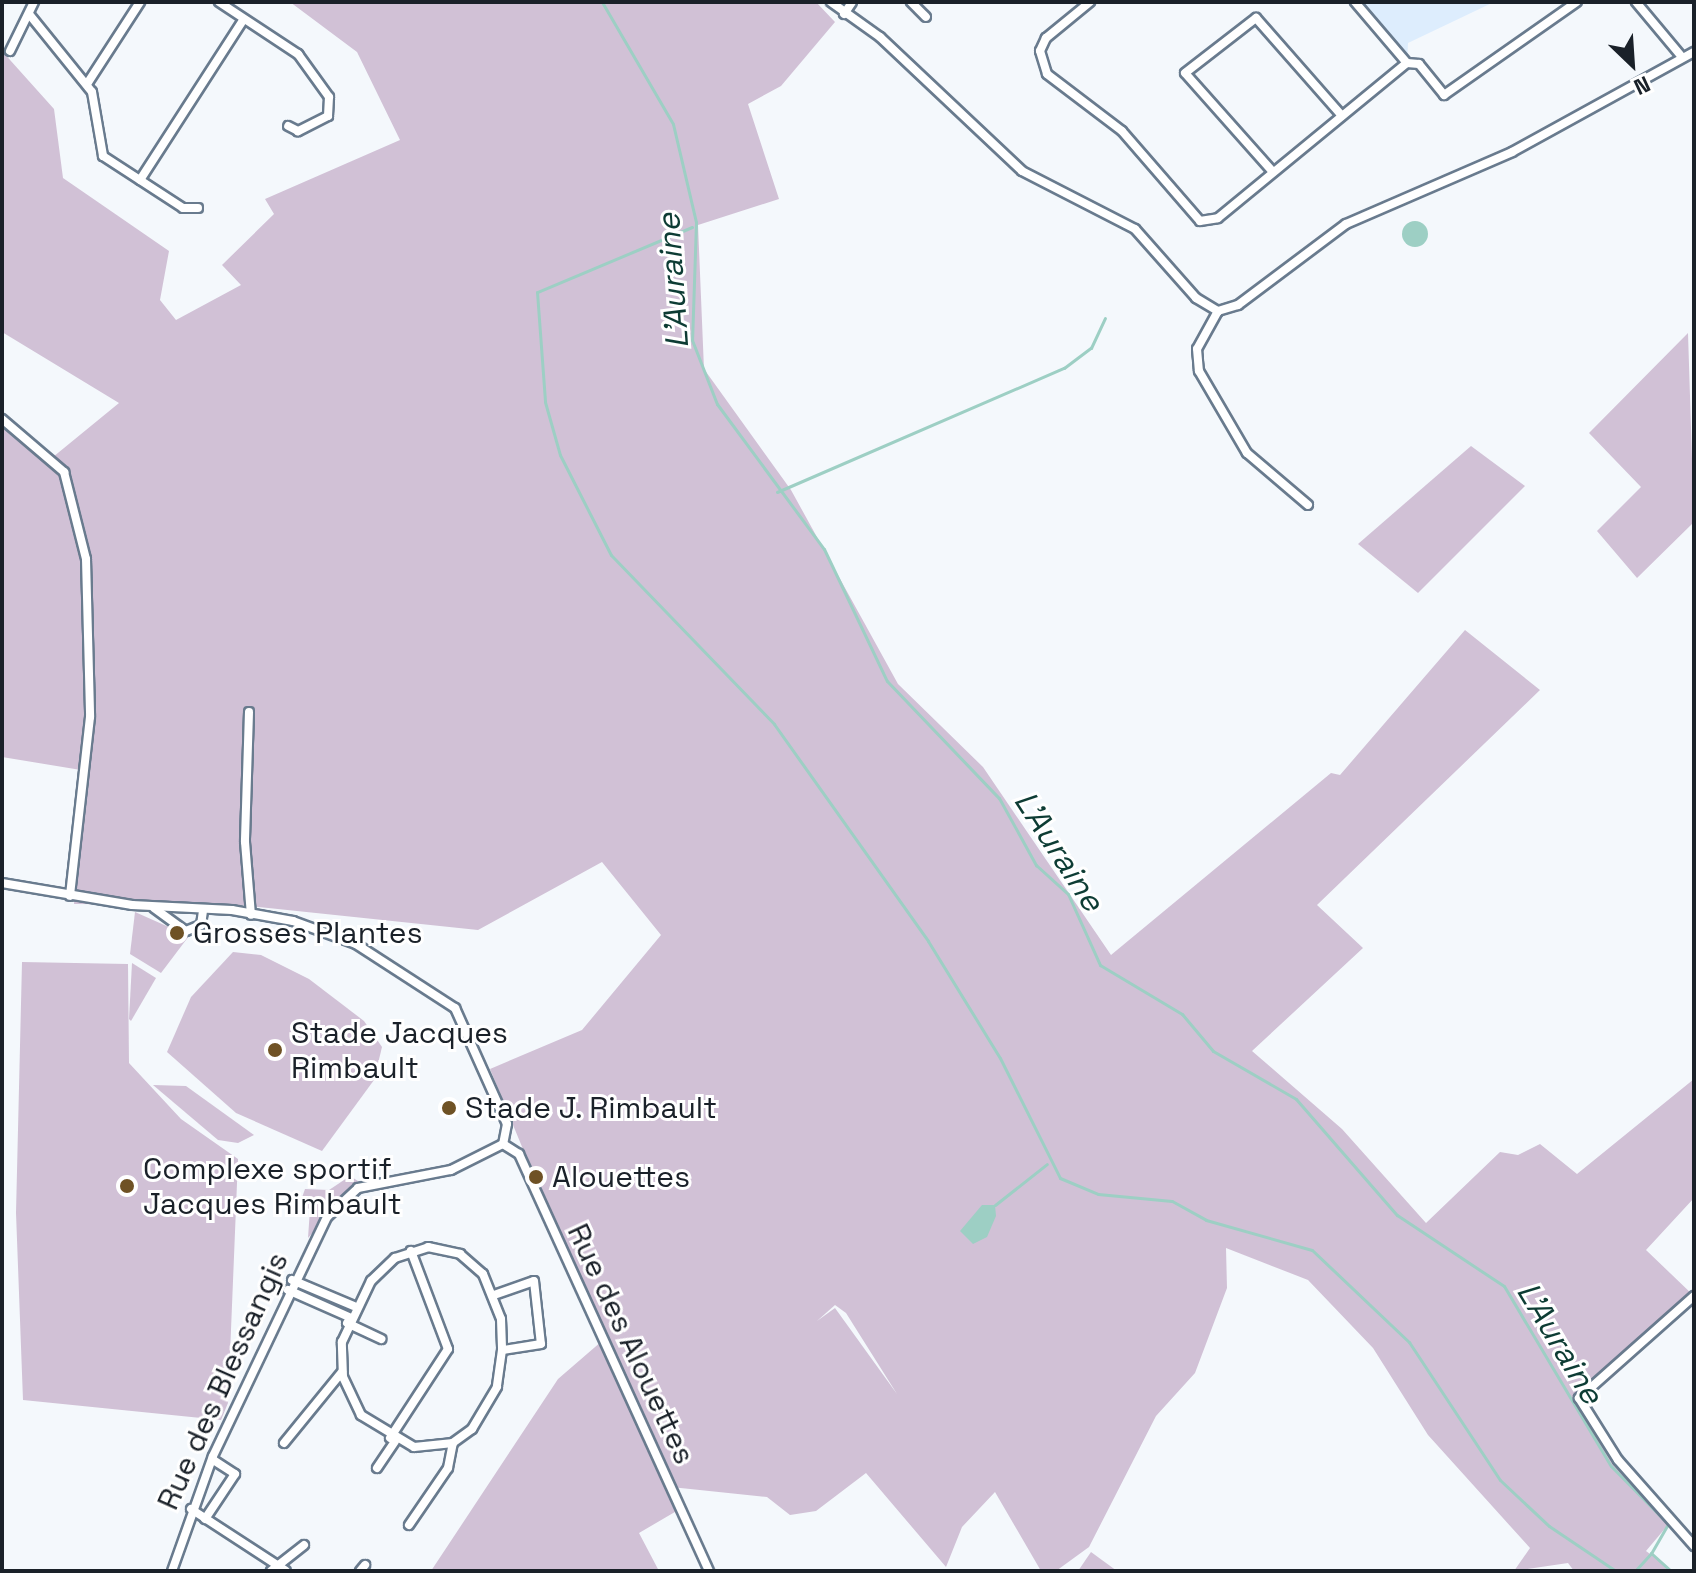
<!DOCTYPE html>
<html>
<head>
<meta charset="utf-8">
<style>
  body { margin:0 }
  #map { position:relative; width:1696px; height:1573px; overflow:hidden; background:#f4f8fc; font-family:"Space Grotesk",sans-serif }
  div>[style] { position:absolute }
  .built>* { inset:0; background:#ddedfd }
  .green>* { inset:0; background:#d1c1d6 }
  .water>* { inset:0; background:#9dcfc4 }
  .round { border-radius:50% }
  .stream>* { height:3px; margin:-1.5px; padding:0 1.5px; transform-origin:1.5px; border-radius:1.5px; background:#9dcfc4 }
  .roads { filter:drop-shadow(2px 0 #697b8e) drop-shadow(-2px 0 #697b8e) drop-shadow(0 2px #697b8e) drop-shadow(0 -2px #697b8e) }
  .minor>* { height:8px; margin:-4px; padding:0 4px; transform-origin:4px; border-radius:4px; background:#fff }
  .dots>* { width:22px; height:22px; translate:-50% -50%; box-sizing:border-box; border:4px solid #fff; border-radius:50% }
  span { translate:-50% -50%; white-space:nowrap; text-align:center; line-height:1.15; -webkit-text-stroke:6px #fff; paint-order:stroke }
  .poi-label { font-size:30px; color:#1a2129 }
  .left { translate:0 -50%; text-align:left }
  .street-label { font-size:30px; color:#1a2129 }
  .water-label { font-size:32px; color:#0d3c34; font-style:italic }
  .frame { position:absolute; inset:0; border:4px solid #1a2129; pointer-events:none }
  .north { position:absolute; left:1592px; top:24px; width:80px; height:80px; -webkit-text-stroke:6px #fff; paint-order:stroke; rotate:155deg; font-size:22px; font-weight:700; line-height:32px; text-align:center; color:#1a2129 }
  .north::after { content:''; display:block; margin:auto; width:28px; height:36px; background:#1a2129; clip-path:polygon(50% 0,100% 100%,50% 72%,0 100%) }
</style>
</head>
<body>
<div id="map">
  <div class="built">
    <div style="clip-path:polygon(1355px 2px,1494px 2px,1408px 43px,1407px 63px)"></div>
  </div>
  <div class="green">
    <div style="clip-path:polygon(evenodd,290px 2px,816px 2px,835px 22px,781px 86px,748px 104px,779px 199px,698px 225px,704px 369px,791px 490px,898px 684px,983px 767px,1111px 955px,1331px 773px,1340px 775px,1465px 630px,1540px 690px,1317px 905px,1363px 948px,1252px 1051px,1342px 1129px,1426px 1223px,1500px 1152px,1518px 1155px,1540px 1144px,1577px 1174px,1694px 1079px,1694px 1198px,1646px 1250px,1694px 1296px,1579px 1398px,1618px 1460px,1673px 1519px,1646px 1551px,1673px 1571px,1574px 1571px,1568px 1563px,1514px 1571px,1530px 1548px,1428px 1435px,1373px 1348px,1308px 1280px,1226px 1248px,1227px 1288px,1195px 1373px,1156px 1416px,1089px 1547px,1056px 1571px,1041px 1571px,995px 1492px,962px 1527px,946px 1567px,866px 1473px,816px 1511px,790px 1515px,767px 1497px,671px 1487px,680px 1509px,639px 1533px,659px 1571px,431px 1571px,558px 1379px,602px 1341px,490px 1069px,582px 1030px,661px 935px,602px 862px,478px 930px,240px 905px,74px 904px,87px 771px,2px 757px,2px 419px,53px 457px,119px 403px,2px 332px,2px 51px,54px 109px,63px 178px,169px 251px,160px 300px,176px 320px,241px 285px,222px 265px,274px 214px,265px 199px,400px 140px,357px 52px,290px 2px,835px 1305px,846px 1313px,897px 1394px,835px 1308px,817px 1321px,835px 1305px)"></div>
    <div style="clip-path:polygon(1688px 333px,1694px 522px,1637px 578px,1597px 531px,1641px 487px,1589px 433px)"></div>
    <div style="clip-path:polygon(1471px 446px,1525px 486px,1418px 593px,1358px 544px)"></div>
    <div style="clip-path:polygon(135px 912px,189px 936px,161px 973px,130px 954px)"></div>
    <div style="clip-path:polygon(233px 952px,261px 955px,309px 979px,364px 1021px,382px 1047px,374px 1080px,322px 1151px,236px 1113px,167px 1052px,191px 997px)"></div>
    <div style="clip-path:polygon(22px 962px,128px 964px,129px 1063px,181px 1119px,238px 1159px,228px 1403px,221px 1420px,23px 1400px,16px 1213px)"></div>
    <div style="clip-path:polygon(132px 963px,156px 978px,131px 1021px,129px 1019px)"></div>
    <div style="clip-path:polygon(153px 1085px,186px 1086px,254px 1135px,238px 1143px,218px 1140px)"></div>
    <div style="clip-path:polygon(350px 1176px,358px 1181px,308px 1238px,310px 1209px,299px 1206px,305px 1189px,329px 1190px)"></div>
    <div style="clip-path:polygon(1091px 1552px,1117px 1571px,1078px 1571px)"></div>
  </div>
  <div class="water">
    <div class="round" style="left:1402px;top:221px;width:26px;height:26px"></div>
    <div style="clip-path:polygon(982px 1205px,995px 1205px,996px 1216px,987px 1237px,973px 1244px,960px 1231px)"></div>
  </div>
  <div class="stream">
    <div style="left:602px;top:2px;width:141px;rotate:59.8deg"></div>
    <div style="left:673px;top:124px;width:101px;rotate:76.8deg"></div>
    <div style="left:696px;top:222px;width:118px;rotate:91.9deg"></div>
    <div style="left:692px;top:340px;width:69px;rotate:68.7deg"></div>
    <div style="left:717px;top:404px;width:180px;rotate:53.6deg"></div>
    <div style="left:824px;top:549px;width:146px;rotate:64.5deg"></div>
    <div style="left:887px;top:681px;width:162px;rotate:46.3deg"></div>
    <div style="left:999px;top:798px;width:77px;rotate:61.1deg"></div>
    <div style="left:1036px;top:865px;width:43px;rotate:42.2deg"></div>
    <div style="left:1068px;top:894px;width:78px;rotate:65.7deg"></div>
    <div style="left:1100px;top:965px;width:96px;rotate:30.9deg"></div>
    <div style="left:1182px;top:1014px;width:48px;rotate:50deg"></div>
    <div style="left:1213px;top:1051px;width:96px;rotate:30deg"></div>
    <div style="left:1296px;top:1099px;width:154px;rotate:49deg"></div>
    <div style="left:1397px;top:1215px;width:128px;rotate:33.6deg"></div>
    <div style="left:1504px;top:1286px;width:209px;rotate:59.3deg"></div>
    <div style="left:1611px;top:1466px;width:81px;rotate:45.5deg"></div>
    <div style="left:1668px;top:1524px;width:34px;rotate:120deg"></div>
    <div style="left:1651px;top:1553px;width:27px;rotate:42deg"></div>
    <div style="left:692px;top:227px;width:168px;rotate:157.2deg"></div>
    <div style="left:537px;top:292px;width:110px;rotate:85.8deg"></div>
    <div style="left:545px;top:402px;width:55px;rotate:74.2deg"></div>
    <div style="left:560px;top:455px;width:112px;rotate:63deg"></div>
    <div style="left:611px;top:555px;width:235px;rotate:46deg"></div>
    <div style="left:774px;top:724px;width:266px;rotate:54.6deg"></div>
    <div style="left:928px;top:941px;width:137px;rotate:58.4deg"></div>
    <div style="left:1000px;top:1058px;width:134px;rotate:63.4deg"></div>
    <div style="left:1060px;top:1178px;width:41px;rotate:22.8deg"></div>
    <div style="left:1098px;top:1194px;width:74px;rotate:5.4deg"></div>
    <div style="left:1172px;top:1201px;width:39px;rotate:29deg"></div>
    <div style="left:1206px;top:1220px;width:110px;rotate:15.8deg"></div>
    <div style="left:1312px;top:1250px;width:134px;rotate:43.5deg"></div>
    <div style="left:1409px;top:1342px;width:165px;rotate:56.6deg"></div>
    <div style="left:1500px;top:1480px;width:67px;rotate:43.2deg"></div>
    <div style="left:1549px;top:1526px;width:81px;rotate:33.9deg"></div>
    <div style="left:777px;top:492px;width:313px;rotate:-23.4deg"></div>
    <div style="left:1064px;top:368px;width:34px;rotate:-37deg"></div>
    <div style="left:1091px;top:348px;width:33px;rotate:-65deg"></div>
    <div style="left:995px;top:1205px;width:66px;rotate:-38.3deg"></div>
    <div style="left:1635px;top:1571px;width:24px;rotate:-48deg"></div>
  </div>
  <div class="roads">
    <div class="minor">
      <div style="left:219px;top:2px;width:95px;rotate:33.4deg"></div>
      <div style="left:298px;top:54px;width:53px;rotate:54.2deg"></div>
      <div style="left:329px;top:97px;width:19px;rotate:93deg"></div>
      <div style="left:328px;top:116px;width:34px;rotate:153deg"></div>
      <div style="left:298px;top:131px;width:11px;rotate:-153deg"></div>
      <div style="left:831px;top:2px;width:60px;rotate:35.5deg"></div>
      <div style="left:880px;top:37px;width:195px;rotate:43.3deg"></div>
      <div style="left:1022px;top:171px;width:127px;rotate:27.2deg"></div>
      <div style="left:1135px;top:229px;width:92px;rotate:48.5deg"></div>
      <div style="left:1196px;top:298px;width:26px;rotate:31deg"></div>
      <div style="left:1218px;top:311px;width:21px;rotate:-17deg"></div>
      <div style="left:1238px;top:305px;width:135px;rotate:-36.9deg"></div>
      <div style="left:1346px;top:224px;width:181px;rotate:-23.4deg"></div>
      <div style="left:1512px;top:152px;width:208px;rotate:-28.8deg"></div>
      <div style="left:911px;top:2px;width:21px;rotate:45deg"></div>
      <div style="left:1090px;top:2px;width:57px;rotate:140.7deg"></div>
      <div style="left:1046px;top:38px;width:14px;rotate:115deg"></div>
      <div style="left:1040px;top:51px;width:24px;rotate:73deg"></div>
      <div style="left:1047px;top:74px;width:94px;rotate:37.2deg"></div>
      <div style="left:1122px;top:131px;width:119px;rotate:49.1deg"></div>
      <div style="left:1200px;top:221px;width:18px;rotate:-9deg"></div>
      <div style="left:1218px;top:218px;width:244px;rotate:-39.4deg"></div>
      <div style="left:1355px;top:2px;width:80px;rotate:49.6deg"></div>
      <div style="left:1636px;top:2px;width:72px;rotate:50.1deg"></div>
      <div style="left:29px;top:14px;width:100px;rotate:51.1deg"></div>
      <div style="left:92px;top:92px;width:65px;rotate:80.2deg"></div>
      <div style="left:103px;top:156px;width:95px;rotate:33deg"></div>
      <div style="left:183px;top:208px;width:15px"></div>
      <div style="left:844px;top:14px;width:14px;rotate:-56deg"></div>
      <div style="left:10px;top:51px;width:55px;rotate:-63.9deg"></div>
      <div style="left:1407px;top:63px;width:12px;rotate:5deg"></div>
      <div style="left:1419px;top:64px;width:40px;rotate:51deg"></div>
      <div style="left:1444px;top:95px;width:162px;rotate:-35deg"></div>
      <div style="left:87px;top:84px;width:98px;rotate:-57.1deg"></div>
      <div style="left:1273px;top:172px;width:132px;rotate:-131.6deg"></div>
      <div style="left:1185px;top:73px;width:90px;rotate:-37.8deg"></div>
      <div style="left:1256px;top:18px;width:130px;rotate:48.7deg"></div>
      <div style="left:140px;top:180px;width:190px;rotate:-57.2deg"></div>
      <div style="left:1218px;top:311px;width:43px;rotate:118.9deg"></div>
      <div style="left:1197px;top:349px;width:22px;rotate:85deg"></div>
      <div style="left:1199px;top:371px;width:95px;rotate:59.7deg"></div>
      <div style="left:1247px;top:453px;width:80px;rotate:40.4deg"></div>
      <div style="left:2px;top:419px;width:82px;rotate:40.5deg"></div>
      <div style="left:64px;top:472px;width:90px;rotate:75.8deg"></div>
      <div style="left:86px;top:559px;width:158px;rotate:88.5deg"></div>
      <div style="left:90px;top:717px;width:180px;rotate:96.4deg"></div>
      <div style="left:249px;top:712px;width:130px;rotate:91.8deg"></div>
      <div style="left:245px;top:842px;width:73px;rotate:85.3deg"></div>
      <div style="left:2px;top:883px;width:132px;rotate:9.6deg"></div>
      <div style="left:132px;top:905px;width:100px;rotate:2.9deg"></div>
      <div style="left:232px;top:910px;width:62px;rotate:10.2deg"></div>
      <div style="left:293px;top:921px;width:67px;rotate:20.1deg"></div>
      <div style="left:356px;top:944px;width:118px;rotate:32.9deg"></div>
      <div style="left:455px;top:1008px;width:127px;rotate:65.9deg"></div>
      <div style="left:507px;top:1124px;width:20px;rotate:101deg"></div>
      <div style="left:154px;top:908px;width:39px;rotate:36deg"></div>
      <div style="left:186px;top:931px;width:16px;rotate:-22deg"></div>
      <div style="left:201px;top:925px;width:14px;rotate:-82deg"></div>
      <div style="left:503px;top:1144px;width:19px;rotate:32deg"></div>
      <div style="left:519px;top:1154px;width:458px;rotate:65.5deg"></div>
      <div style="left:428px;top:1247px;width:33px;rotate:12deg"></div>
      <div style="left:460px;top:1254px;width:30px;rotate:41deg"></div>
      <div style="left:483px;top:1274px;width:48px;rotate:68.2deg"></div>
      <div style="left:501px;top:1319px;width:31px;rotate:88deg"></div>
      <div style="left:502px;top:1350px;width:37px;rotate:98deg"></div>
      <div style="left:497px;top:1387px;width:49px;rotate:120.8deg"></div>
      <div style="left:472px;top:1429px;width:24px;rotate:144deg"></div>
      <div style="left:453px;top:1443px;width:39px;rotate:174deg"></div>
      <div style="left:414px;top:1447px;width:62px;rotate:-148.9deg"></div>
      <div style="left:361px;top:1415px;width:42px;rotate:-115.3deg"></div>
      <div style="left:343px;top:1377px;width:35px;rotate:-92deg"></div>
      <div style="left:342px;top:1342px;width:68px;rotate:-64.6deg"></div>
      <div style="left:371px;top:1281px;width:33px;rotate:-44deg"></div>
      <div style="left:395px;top:1258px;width:35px;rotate:-18deg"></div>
      <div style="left:292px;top:1280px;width:67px;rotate:22.8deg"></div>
      <div style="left:288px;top:1290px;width:67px;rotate:23.9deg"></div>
      <div style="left:494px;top:1295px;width:42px;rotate:-19.3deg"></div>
      <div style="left:534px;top:1281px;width:63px;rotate:83.7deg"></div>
      <div style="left:541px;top:1344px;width:39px;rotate:171deg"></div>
      <div style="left:1694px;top:1296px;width:154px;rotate:138.4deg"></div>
      <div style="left:1579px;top:1398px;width:73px;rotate:57.8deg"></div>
      <div style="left:1618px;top:1460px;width:115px;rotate:48.5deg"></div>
      <div style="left:347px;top:1323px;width:38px;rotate:25deg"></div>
      <div style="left:390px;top:1438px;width:106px;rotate:-56.9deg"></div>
      <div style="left:448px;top:1349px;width:105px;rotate:-110.7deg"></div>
      <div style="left:284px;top:1443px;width:92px;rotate:-50.8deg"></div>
      <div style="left:377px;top:1468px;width:32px;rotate:-56deg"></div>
      <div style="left:191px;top:1509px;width:113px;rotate:33.1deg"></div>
      <div style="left:205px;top:1519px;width:54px;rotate:-56.3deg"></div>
      <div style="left:235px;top:1474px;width:27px;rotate:-147deg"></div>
      <div style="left:409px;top:1525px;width:69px;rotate:-55.6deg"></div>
      <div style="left:448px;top:1468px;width:25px;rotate:-79deg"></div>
      <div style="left:172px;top:1571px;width:122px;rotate:-70.4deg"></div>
      <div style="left:213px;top:1456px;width:265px;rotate:-64.5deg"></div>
      <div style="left:327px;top:1217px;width:42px;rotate:-43.1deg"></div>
      <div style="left:358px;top:1188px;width:95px;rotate:-11deg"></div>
      <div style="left:451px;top:1170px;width:58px;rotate:-26.6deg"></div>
      <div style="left:271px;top:1571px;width:42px;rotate:-38.2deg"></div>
      <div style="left:360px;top:1571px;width:8px;rotate:-50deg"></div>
    </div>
  </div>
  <div class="dots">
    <div style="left:177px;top:933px;background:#6f5225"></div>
    <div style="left:275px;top:1050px;background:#6f5225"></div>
    <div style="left:449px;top:1108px;background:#6f5225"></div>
    <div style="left:536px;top:1177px;background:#6f5225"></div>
    <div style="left:127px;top:1186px;background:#6f5225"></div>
  </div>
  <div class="poi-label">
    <span class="left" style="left:193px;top:933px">Grosses Plantes</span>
    <span class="left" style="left:291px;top:1050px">Stade Jacques<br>Rimbault</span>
    <span class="left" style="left:465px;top:1108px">Stade J. Rimbault</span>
    <span class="left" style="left:143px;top:1186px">Complexe sportif<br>Jacques Rimbault</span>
    <span class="left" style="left:552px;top:1177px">Alouettes</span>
  </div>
  <div class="street-label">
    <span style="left:631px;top:1344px;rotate:65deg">Rue des Alouettes</span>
    <span style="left:223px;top:1381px;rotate:-66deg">Rue des Blessangis</span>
  </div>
  <div class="water-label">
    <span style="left:673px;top:281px;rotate:-94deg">L'Auraine</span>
    <span style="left:1059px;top:851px;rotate:57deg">L'Auraine</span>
    <span style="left:1560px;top:1343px;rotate:59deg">L'Auraine</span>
  </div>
  <div class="frame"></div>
  <div class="north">N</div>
</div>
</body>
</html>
